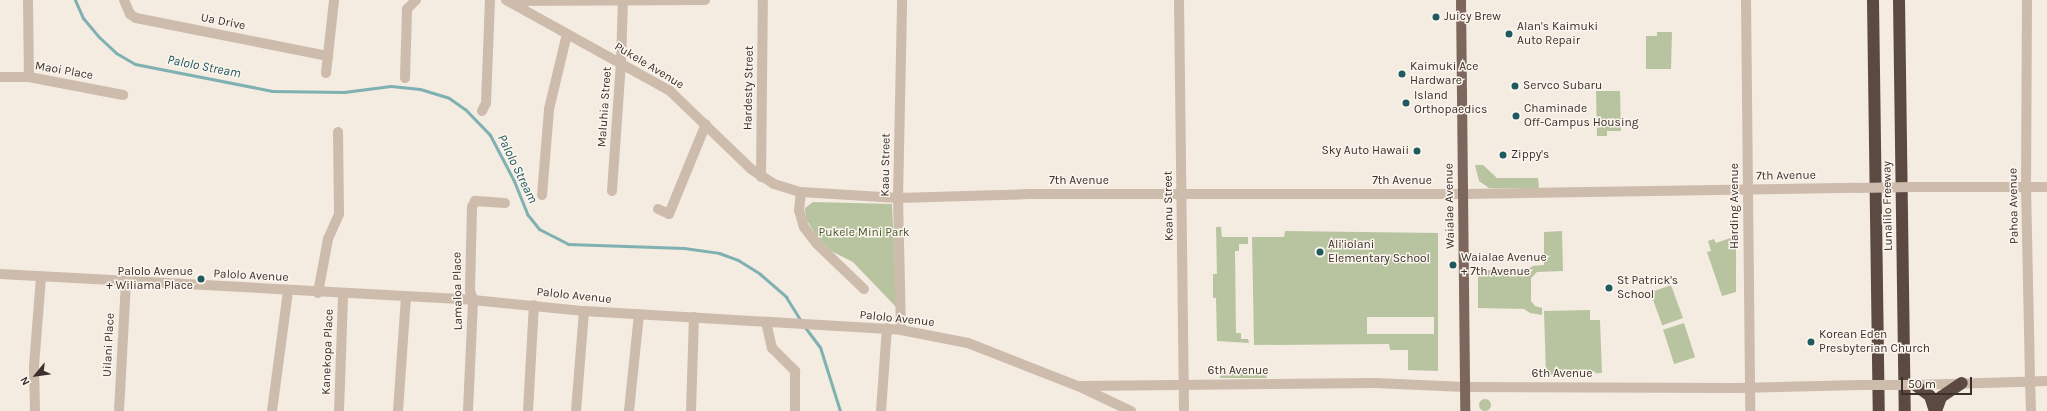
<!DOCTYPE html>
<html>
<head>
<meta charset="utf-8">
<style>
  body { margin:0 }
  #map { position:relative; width:2047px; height:411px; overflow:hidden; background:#f4ebe1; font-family:Karla,sans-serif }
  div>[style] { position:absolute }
  .green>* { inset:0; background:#b8c4a0; transform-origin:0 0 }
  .round { border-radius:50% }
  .stream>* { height:3px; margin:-1.5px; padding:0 1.5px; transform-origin:1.5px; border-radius:1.5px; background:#7fb0b2 }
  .minor>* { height:10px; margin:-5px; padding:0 5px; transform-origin:5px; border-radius:5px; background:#cdbbac }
  .tertiary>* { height:10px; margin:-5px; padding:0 5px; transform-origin:5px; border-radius:5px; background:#cdbbac }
  .primary>* { height:10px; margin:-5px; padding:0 5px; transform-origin:5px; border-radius:5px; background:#7d675c }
  .motorway>* { height:12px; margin:-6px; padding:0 6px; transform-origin:6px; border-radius:6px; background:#5c4a42 }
  .minor-bridge>* { height:10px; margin:-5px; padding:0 5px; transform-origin:5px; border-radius:5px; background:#cdbbac }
  .tertiary-bridge>* { height:10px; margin:-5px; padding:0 5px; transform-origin:5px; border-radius:5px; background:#cdbbac }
  .dots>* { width:11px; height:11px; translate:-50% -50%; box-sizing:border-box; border:2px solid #fbf5ee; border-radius:50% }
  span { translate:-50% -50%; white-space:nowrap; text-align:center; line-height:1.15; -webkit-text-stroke:3px #fbf5ee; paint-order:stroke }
  .poi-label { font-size:12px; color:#3b302b }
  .left { translate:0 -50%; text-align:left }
  .right { translate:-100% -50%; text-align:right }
  .street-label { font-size:12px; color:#3b302b }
  .park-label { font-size:12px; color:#4a5a2e }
  .water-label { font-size:13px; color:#1f5a5e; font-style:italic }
  .north { position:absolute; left:16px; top:355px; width:40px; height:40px; -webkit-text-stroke:3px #fbf5ee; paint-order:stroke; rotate:241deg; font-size:11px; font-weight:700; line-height:16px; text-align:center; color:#3b302b }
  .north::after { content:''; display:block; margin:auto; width:14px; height:18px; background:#3b302b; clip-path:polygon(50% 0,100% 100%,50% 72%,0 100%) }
  .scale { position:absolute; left:1901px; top:377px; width:71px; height:18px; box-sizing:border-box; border:2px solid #3b302b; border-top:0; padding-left:5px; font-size:12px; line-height:14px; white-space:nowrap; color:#3b302b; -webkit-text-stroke:3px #fbf5ee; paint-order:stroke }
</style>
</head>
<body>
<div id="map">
  <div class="green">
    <div style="clip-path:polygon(1657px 32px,1672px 32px,1671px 69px,1646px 69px,1646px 36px,1657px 36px)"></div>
    <div style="clip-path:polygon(1596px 91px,1620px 91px,1621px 131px,1607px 131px,1607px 136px,1597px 136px)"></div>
    <div style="clip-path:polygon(1475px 165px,1483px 165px,1497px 178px,1538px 178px,1539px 188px,1489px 188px,1479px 181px)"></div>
    <div style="clip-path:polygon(813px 202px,892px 204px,897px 308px,853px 262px,833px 252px,819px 240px,806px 219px,805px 208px)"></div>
    <div style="clip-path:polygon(1216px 227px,1221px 227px,1222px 237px,1248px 237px,1248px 244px,1239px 244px,1239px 251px,1235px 251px,1236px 333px,1241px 333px,1241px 339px,1248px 339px,1249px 343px,1217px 341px,1216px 298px,1213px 298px,1213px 274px,1217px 274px)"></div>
    <div style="clip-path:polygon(evenodd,1285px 231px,1438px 233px,1438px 371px,1408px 370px,1408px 350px,1390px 350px,1389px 344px,1254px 345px,1252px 237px,1284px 237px,1285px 231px,1367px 317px,1434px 317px,1434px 334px,1367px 334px,1367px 317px)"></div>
    <div style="clip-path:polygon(1562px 231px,1563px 271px,1537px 272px,1531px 278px,1531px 301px,1535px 306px,1542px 308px,1542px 315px,1530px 313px,1524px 309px,1478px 308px,1478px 270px,1526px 270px,1533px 266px,1544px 265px,1544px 232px)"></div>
    <div style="clip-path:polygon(1736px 236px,1736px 292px,1722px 296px,1707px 252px,1711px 251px,1708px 241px,1714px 239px,1716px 243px)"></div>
    <div style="left:1671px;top:285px;width:35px;height:22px;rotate:70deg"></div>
    <div style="clip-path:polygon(1590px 310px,1590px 320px,1600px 320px,1602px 373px,1546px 375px,1544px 311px)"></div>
    <div style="left:1684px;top:323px;width:36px;height:22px;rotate:72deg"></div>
    <div style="clip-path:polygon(1263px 366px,1267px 378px,1220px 378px,1221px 370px,1225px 367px,1227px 374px,1262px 373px)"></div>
    <div class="round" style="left:1479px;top:399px;width:12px;height:12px"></div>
  </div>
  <div class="stream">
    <div style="left:75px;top:0;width:20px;rotate:66deg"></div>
    <div style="left:83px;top:18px;width:25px;rotate:50deg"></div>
    <div style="left:99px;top:37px;width:23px;rotate:43deg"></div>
    <div style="left:116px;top:53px;width:22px;rotate:30deg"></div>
    <div style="left:135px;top:64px;width:140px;rotate:11.1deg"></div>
    <div style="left:272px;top:91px;width:72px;rotate:0.8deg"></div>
    <div style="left:344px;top:92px;width:47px;rotate:-7.3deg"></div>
    <div style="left:391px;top:86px;width:29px;rotate:6deg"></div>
    <div style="left:420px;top:89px;width:30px;rotate:17deg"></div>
    <div style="left:449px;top:98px;width:19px;rotate:35deg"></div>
    <div style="left:465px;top:109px;width:36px;rotate:46deg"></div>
    <div style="left:490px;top:135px;width:52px;rotate:62.4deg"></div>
    <div style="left:514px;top:181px;width:35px;rotate:68deg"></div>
    <div style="left:527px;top:214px;width:19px;rotate:51deg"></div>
    <div style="left:539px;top:229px;width:33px;rotate:27deg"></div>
    <div style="left:568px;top:244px;width:116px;rotate:2deg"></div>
    <div style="left:684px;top:248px;width:35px;rotate:8deg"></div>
    <div style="left:719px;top:253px;width:20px;rotate:20deg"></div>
    <div style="left:738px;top:260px;width:26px;rotate:32deg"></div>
    <div style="left:760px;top:274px;width:35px;rotate:41deg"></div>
    <div style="left:786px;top:297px;width:28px;rotate:58deg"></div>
    <div style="left:804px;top:326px;width:26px;rotate:53deg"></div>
    <div style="left:820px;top:347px;width:67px;rotate:72.6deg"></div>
  </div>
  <div class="minor">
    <div style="left:28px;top:0;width:77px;rotate:89.3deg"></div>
    <div style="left:124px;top:0;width:15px;rotate:67deg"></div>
    <div style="left:130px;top:14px;width:7px;rotate:34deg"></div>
    <div style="left:136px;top:18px;width:196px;rotate:11.2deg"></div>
    <div style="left:506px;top:0;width:188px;rotate:29deg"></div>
    <div style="left:670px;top:91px;width:112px;rotate:43.9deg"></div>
    <div style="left:751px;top:169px;width:27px;rotate:33deg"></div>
    <div style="left:774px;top:184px;width:28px;rotate:17deg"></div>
    <div style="left:801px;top:192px;width:97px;rotate:3.5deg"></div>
    <div style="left:898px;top:198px;width:131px;rotate:-1.7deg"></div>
    <div style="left:1029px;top:194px;width:434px"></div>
    <div style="left:1463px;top:194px;width:394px;rotate:-0.9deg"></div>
    <div style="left:1179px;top:0;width:411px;rotate:89.3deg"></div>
    <div style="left:509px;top:1px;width:196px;rotate:-0.3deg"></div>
    <div style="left:326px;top:73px;width:73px;rotate:-83.7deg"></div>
    <div style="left:0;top:77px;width:29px"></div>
    <div style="left:29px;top:77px;width:96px;rotate:10.8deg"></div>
    <div style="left:405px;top:78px;width:69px;rotate:-88.3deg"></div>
    <div style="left:407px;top:9px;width:13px;rotate:-45deg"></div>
    <div style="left:482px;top:111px;width:9px;rotate:-63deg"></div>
    <div style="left:486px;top:103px;width:103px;rotate:-87.8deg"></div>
    <div style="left:761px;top:177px;width:177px;rotate:-89.4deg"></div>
    <div style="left:1913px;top:187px;width:134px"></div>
    <div style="left:612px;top:191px;width:128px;rotate:-86deg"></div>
    <div style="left:621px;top:63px;width:63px;rotate:-88.2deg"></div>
    <div style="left:801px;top:192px;width:18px;rotate:96deg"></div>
    <div style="left:799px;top:210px;width:18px;rotate:74deg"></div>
    <div style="left:804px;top:227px;width:21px;rotate:53deg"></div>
    <div style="left:817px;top:244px;width:65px;rotate:43.8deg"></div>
    <div style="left:542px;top:195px;width:86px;rotate:-85.3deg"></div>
    <div style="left:549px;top:109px;width:77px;rotate:-76.5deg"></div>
    <div style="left:658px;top:209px;width:12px;rotate:24deg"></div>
    <div style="left:669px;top:214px;width:97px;rotate:-67.7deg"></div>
    <div style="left:318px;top:293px;width:55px;rotate:-79.5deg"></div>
    <div style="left:328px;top:239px;width:27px;rotate:-66deg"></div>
    <div style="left:339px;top:214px;width:82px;rotate:-90.7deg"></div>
    <div style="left:766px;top:322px;width:27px;rotate:77deg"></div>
    <div style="left:772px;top:348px;width:33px;rotate:45deg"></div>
    <div style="left:795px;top:371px;width:40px;rotate:90deg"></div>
    <div style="left:901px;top:330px;width:132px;rotate:-91.3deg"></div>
    <div style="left:898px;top:198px;width:198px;rotate:-88.8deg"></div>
    <div style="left:2030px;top:381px;width:30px;rotate:88deg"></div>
    <div style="left:1078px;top:386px;width:297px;rotate:-0.6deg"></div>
    <div style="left:1375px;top:383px;width:90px;rotate:2.5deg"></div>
    <div style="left:35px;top:411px;width:45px;rotate:-91.3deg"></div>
    <div style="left:34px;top:366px;width:89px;rotate:-85.5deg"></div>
    <div style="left:119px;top:411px;width:130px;rotate:-86.9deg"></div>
    <div style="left:272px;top:411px;width:121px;rotate:-82.4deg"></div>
    <div style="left:339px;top:411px;width:117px;rotate:-88deg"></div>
    <div style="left:398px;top:411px;width:113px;rotate:-86deg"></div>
    <div style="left:468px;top:411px;width:111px;rotate:-87.4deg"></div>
    <div style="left:473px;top:300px;width:10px;rotate:-107deg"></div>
    <div style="left:470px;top:290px;width:83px;rotate:-88.6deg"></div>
    <div style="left:472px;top:207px;width:7px;rotate:-63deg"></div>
    <div style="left:475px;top:201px;width:30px;rotate:4deg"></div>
    <div style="left:528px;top:411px;width:106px;rotate:-86.8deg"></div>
    <div style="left:576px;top:411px;width:100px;rotate:-85.4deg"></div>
    <div style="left:629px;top:411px;width:97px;rotate:-84.1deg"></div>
    <div style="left:691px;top:411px;width:94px;rotate:-88.2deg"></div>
    <div style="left:881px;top:411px;width:83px;rotate:-85.9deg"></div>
  </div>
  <div class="tertiary">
    <div style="left:1746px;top:0;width:411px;rotate:89.4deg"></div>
    <div style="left:2027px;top:0;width:187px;rotate:90.3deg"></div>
    <div style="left:2026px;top:187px;width:194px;rotate:88.8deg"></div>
    <div style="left:0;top:274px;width:474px;rotate:3.1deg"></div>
    <div style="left:473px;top:300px;width:112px;rotate:5.7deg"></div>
    <div style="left:584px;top:311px;width:318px;rotate:3.4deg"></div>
    <div style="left:901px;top:330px;width:68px;rotate:11deg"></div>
    <div style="left:968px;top:343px;width:118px;rotate:21.4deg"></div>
    <div style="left:1078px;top:386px;width:59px;rotate:25.3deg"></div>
    <div style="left:1915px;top:385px;width:132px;rotate:-1.7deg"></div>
    <div style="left:1465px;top:387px;width:272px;rotate:0.2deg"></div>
    <div style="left:1737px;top:388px;width:123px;rotate:-1.4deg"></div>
  </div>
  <div class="primary">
    <div style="left:1461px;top:0;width:411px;rotate:89.4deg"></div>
  </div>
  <div class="motorway">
    <div style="left:1873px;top:0;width:411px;rotate:89.2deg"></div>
    <div style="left:1899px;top:0;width:411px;rotate:89.2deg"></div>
    <div style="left:1915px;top:385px;width:19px;rotate:36deg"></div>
    <div style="left:1930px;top:396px;width:16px;rotate:72deg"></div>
    <div style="left:1936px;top:411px;width:15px;rotate:-70deg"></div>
    <div style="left:1941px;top:397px;width:25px;rotate:-34deg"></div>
  </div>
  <div class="minor-bridge">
    <div style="left:1857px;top:188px;width:56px;rotate:-1deg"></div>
  </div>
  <div class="tertiary-bridge">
    <div style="left:1860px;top:385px;width:55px"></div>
  </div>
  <div class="dots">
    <div style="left:1436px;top:17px;background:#1f5a5e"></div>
    <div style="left:1509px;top:34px;background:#1f5a5e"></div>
    <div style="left:1402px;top:74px;background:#1f5a5e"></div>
    <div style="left:1515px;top:86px;background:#1f5a5e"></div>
    <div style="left:1406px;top:103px;background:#1f5a5e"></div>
    <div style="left:1516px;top:116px;background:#1f5a5e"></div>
    <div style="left:1417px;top:151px;background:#1f5a5e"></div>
    <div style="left:1503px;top:155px;background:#1f5a5e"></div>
    <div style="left:1320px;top:252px;background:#1f5a5e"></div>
    <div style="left:1453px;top:265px;background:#1f5a5e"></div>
    <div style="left:201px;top:279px;background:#1f5a5e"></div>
    <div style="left:1609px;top:288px;background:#1f5a5e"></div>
    <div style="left:1811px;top:342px;background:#1f5a5e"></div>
  </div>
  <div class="poi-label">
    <span class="left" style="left:1444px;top:17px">Juicy Brew</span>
    <span class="left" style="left:1517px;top:34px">Alan's Kaimuki<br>Auto Repair</span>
    <span class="left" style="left:1410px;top:74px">Kaimuki Ace<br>Hardware</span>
    <span class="left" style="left:1523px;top:86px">Servco Subaru</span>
    <span class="left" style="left:1414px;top:103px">Island<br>Orthopaedics</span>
    <span class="left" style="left:1524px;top:116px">Chaminade<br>Off-Campus Housing</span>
    <span class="right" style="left:1409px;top:151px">Sky Auto Hawaii</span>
    <span class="left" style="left:1511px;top:155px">Zippy's</span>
    <span class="left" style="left:1328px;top:252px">Ali'iolani<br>Elementary School</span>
    <span class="left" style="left:1461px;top:265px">Waialae Avenue<br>+ 7th Avenue</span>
    <span class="right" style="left:193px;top:279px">Palolo Avenue<br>+ Wiliama Place</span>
    <span class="left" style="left:1617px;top:288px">St Patrick's<br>School</span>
    <span class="left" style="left:1819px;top:342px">Korean Eden<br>Presbyterian Church</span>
  </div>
  <div class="street-label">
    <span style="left:223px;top:22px;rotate:11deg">Ua Drive</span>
    <span style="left:649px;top:66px;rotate:31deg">Pukele Avenue</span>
    <span style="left:64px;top:71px;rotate:10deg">Maoi Place</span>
    <span style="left:749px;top:88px;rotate:-89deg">Hardesty Street</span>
    <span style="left:605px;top:107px;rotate:-86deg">Maluhia Street</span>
    <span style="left:886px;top:165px;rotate:-89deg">Kaau Street</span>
    <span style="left:1786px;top:176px;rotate:-1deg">7th Avenue</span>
    <span style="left:1079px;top:181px">7th Avenue</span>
    <span style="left:1402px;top:181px">7th Avenue</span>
    <span style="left:1169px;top:206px;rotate:-91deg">Keanu Street</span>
    <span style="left:1450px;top:206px;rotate:-91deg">Waialae Avenue</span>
    <span style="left:1735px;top:206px;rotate:-90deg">Harding Avenue</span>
    <span style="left:1888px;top:206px;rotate:-91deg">Lunalilo Freeway</span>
    <span style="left:2014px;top:206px;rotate:-91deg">Pahoa Avenue</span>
    <span style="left:251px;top:276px;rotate:3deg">Palolo Avenue</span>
    <span style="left:458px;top:291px;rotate:-91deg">Lamaloa Place</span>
    <span style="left:574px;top:296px;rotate:6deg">Palolo Avenue</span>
    <span style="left:897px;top:319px;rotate:6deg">Palolo Avenue</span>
    <span style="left:109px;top:345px;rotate:-87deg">Uilani Place</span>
    <span style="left:328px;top:352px;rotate:-88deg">Kanekopa Place</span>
    <span style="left:1238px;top:371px">6th Avenue</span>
    <span style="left:1562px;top:374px">6th Avenue</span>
  </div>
  <div class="park-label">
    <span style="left:864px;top:233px">Pukele Mini Park</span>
  </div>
  <div class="water-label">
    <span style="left:204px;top:67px;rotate:11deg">Palolo Stream</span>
    <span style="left:517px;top:169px;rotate:64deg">Palolo Stream</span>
  </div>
  <div class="north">N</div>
  <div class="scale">50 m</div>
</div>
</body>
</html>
